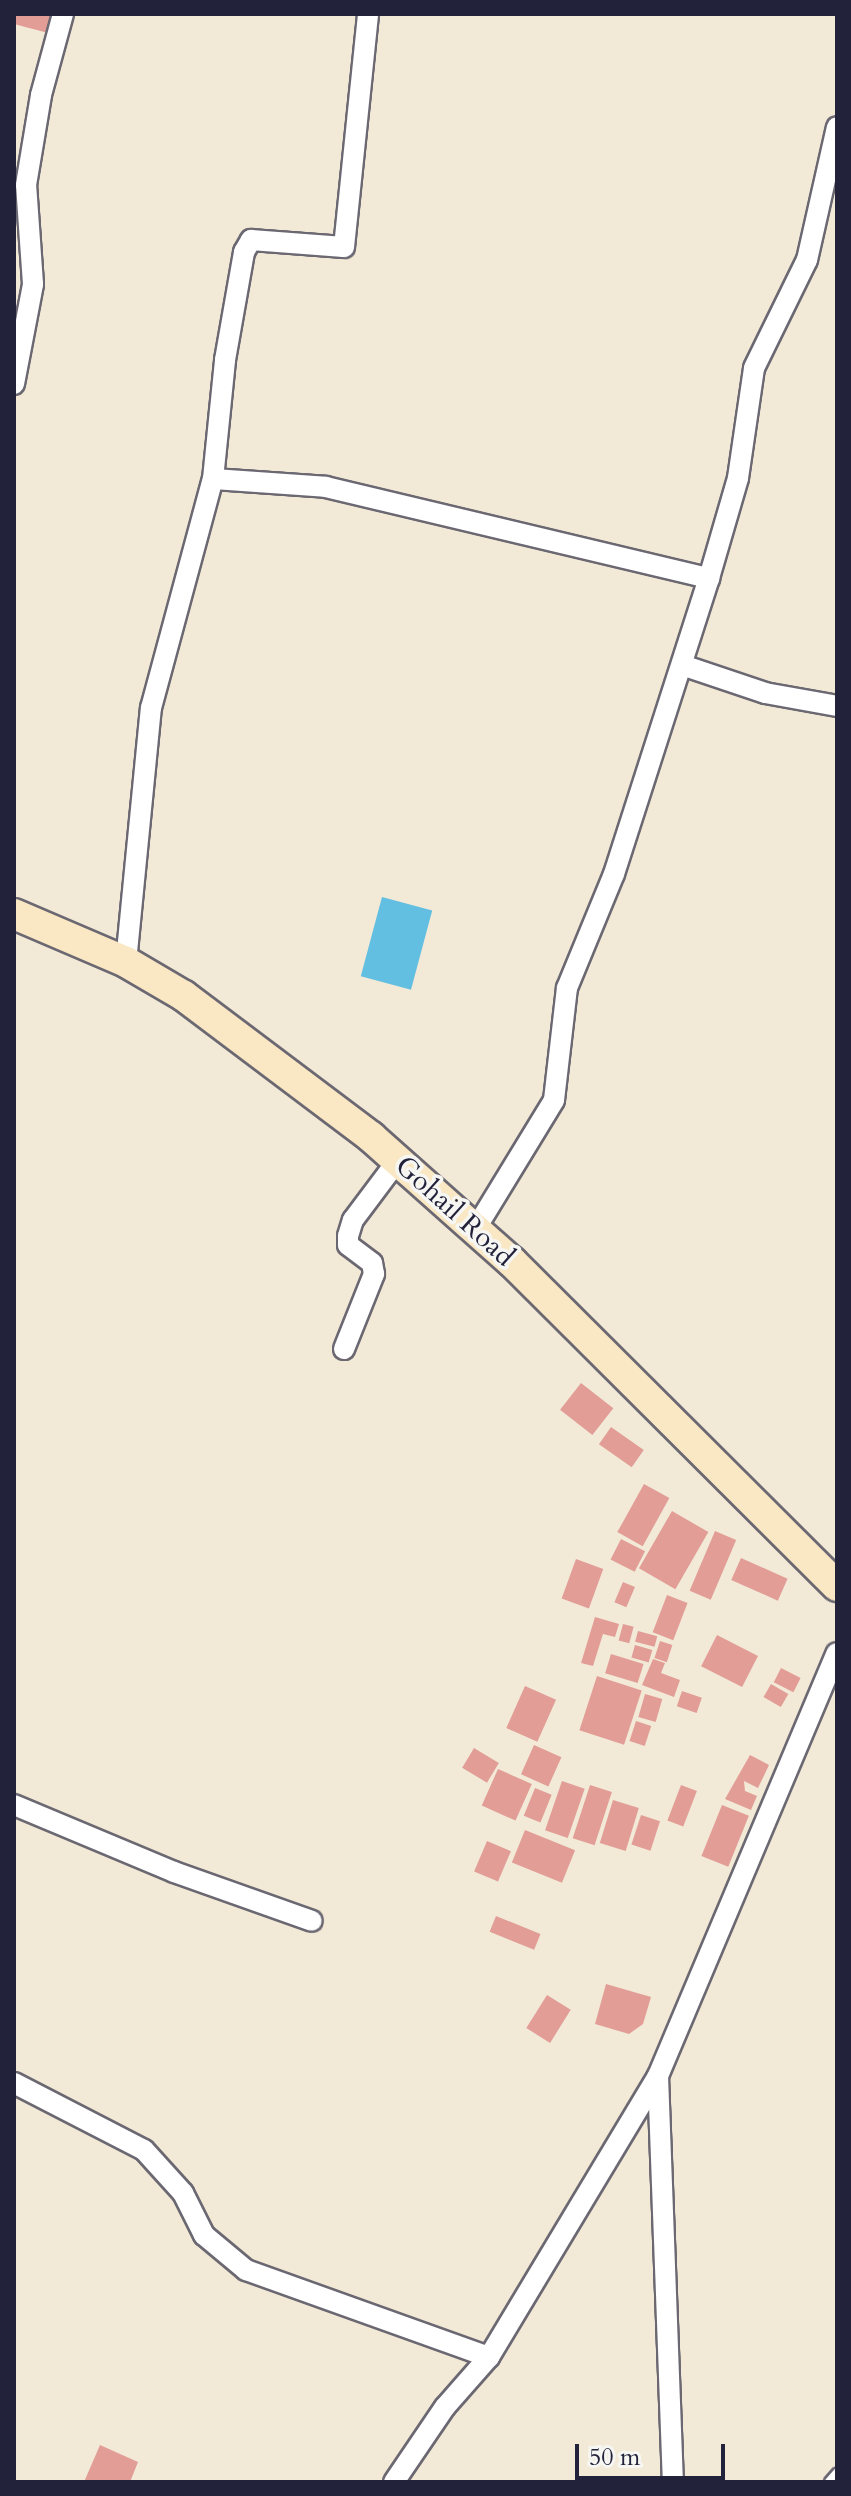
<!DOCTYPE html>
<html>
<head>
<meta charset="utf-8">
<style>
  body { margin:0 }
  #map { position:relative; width:851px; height:2496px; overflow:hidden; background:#f2ead7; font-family:Cardo,serif }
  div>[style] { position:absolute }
  .water>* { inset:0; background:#63bfe1; transform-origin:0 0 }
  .building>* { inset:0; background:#e29d97; transform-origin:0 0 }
  .roads { filter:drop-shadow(2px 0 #6b6872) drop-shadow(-2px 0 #6b6872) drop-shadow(0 2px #6b6872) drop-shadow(0 -2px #6b6872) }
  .lane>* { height:10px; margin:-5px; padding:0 5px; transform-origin:5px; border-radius:5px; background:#fff }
  .street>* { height:20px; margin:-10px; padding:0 10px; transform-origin:10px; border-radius:10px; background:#fff }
  .secondary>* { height:30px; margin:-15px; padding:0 15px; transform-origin:15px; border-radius:15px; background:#fae7c3 }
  span { translate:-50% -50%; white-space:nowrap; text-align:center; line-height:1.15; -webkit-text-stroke:7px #f6f6f2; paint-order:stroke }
  .street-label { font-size:28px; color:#22223b }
  .frame { position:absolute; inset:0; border:16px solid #22223b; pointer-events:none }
  .scale { position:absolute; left:575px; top:2444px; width:150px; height:36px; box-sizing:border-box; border:4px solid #22223b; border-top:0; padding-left:10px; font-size:24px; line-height:28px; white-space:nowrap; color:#22223b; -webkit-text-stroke:6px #f6f6f2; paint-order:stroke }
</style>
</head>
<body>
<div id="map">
  <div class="water">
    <div style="left:382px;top:897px;width:52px;height:82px;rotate:15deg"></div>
  </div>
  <div class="building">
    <div style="clip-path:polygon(14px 14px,57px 14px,52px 34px,14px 24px)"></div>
    <div style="left:581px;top:1383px;width:41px;height:34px;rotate:38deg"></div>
    <div style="left:611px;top:1427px;width:40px;height:21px;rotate:35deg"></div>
    <div style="left:644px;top:1484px;width:29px;height:55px;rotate:29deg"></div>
    <div style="left:672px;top:1511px;width:42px;height:66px;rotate:30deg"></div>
    <div style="left:715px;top:1531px;width:23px;height:65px;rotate:23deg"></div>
    <div style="left:621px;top:1539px;width:27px;height:23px;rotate:27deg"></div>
    <div style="left:741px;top:1558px;width:51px;height:24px;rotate:24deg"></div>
    <div style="left:576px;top:1559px;width:29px;height:42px;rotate:20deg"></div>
    <div style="left:623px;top:1582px;width:13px;height:22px;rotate:23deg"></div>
    <div style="left:667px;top:1595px;width:22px;height:40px;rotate:21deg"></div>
    <div style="clip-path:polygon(595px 1617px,619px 1624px,615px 1637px,603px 1634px,593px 1666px,581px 1663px)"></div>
    <div style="left:623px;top:1624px;width:11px;height:17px;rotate:15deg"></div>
    <div style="left:638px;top:1631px;width:20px;height:11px;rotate:15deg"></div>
    <div style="left:717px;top:1635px;width:46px;height:35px;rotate:27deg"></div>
    <div style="left:660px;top:1641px;width:13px;height:18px;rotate:18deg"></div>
    <div style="left:635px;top:1645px;width:18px;height:13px;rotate:16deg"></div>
    <div style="left:611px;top:1654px;width:34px;height:20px;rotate:17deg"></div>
    <div style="clip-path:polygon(653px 1659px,665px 1663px,661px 1673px,680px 1680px,674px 1697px,642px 1685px)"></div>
    <div style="left:781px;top:1668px;width:22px;height:16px;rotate:27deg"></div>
    <div style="left:597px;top:1676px;width:47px;height:57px;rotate:18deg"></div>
    <div style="left:771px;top:1684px;width:20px;height:15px;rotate:30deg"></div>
    <div style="left:525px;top:1686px;width:34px;height:46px;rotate:24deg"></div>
    <div style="left:682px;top:1691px;width:21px;height:16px;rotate:19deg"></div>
    <div style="left:645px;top:1694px;width:18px;height:24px;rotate:16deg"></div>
    <div style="left:636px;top:1721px;width:16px;height:21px;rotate:18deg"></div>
    <div style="left:534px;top:1745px;width:30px;height:32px;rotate:24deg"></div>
    <div style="left:474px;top:1748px;width:29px;height:23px;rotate:31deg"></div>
    <div style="clip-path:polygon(750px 1755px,769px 1765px,758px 1788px,744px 1781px,745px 1791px,757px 1796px,751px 1810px,725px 1799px)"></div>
    <div style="left:498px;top:1769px;width:37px;height:40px;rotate:24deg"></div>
    <div style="left:562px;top:1781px;width:24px;height:52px;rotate:19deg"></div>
    <div style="left:590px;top:1785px;width:23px;height:56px;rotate:18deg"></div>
    <div style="left:681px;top:1785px;width:17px;height:38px;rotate:21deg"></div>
    <div style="left:535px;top:1788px;width:18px;height:30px;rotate:22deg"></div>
    <div style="left:613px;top:1800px;width:27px;height:45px;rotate:17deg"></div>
    <div style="left:722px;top:1805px;width:29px;height:55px;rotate:22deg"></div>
    <div style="left:641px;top:1815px;width:20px;height:31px;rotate:18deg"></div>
    <div style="left:525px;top:1830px;width:54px;height:35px;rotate:22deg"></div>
    <div style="left:487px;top:1841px;width:26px;height:33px;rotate:23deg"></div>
    <div style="left:496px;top:1916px;width:48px;height:17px;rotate:22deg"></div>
    <div style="clip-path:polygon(606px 1984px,651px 1997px,643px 2024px,629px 2034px,595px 2024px)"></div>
    <div style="left:547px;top:1995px;width:28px;height:39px;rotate:32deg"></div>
    <div style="clip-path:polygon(100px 2445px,138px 2462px,130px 2482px,84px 2482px)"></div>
  </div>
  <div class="roads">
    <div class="lane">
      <div style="left:830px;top:2482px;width:11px;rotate:-49deg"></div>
    </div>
    <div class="street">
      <div style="left:14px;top:384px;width:102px;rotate:-79.2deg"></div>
      <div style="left:33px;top:284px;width:99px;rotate:-94deg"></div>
      <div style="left:26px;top:185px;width:91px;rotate:-80.5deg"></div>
      <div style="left:41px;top:95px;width:84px;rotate:-74.8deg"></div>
      <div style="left:213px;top:479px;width:113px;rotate:4deg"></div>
      <div style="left:326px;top:487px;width:394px;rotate:13.4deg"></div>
      <div style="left:682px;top:665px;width:88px;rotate:18.6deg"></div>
      <div style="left:765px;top:693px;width:73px;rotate:10.2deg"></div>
      <div style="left:126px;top:962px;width:255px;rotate:-84.4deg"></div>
      <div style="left:151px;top:708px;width:237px;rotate:-74.9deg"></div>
      <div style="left:213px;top:479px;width:120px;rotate:-84.2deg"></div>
      <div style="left:225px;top:360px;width:110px;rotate:-80deg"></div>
      <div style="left:244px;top:252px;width:14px;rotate:-60deg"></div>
      <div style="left:251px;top:240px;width:93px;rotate:4.3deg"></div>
      <div style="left:344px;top:247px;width:234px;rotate:-84.1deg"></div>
      <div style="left:476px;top:1228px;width:150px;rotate:-58.6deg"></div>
      <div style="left:554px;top:1100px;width:113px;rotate:-83.4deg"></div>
      <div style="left:567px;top:988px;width:123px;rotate:-67.6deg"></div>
      <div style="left:614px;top:874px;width:311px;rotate:-72.2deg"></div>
      <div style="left:709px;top:578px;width:104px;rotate:-73.8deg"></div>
      <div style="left:738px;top:478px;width:111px;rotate:-81.7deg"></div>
      <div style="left:754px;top:368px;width:120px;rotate:-63.9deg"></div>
      <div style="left:807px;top:260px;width:136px;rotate:-77.3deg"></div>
      <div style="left:344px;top:1349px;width:81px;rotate:-68.2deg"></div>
      <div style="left:374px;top:1274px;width:11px;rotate:-100deg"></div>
      <div style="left:372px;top:1263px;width:30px;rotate:-143deg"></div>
      <div style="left:348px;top:1245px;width:9px;rotate:-90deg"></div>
      <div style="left:348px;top:1236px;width:17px;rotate:-73deg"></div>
      <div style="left:353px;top:1220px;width:75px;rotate:-53.1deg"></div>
      <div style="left:14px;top:1805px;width:173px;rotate:22.7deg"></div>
      <div style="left:174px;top:1872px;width:146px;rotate:19.5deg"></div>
      <div style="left:658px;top:2076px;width:406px;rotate:87.9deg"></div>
      <div style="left:14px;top:2083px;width:146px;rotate:27.3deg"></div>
      <div style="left:144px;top:2150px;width:58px;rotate:47.8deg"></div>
      <div style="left:183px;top:2193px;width:47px;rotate:63.4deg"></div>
      <div style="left:204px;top:2235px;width:55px;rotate:39.8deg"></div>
      <div style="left:246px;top:2270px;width:258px;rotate:19.7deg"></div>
      <div style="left:394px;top:2482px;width:91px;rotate:-55.8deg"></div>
      <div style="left:445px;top:2407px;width:67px;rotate:-48.7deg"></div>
      <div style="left:489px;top:2357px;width:328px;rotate:-59deg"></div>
      <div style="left:658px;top:2076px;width:459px;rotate:-67.1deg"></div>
    </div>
    <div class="secondary">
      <div style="left:14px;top:914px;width:122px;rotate:23.2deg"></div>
      <div style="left:126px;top:962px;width:67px;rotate:30.4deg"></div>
      <div style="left:184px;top:996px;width:234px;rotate:37deg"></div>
      <div style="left:371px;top:1137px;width:188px;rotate:41.6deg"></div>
      <div style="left:512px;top:1262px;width:459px;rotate:44.9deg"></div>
    </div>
  </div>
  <div class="street-label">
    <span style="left:455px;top:1211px;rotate:42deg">Gohail Road</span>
  </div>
  <div class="frame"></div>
  <div class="scale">50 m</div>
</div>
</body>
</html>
